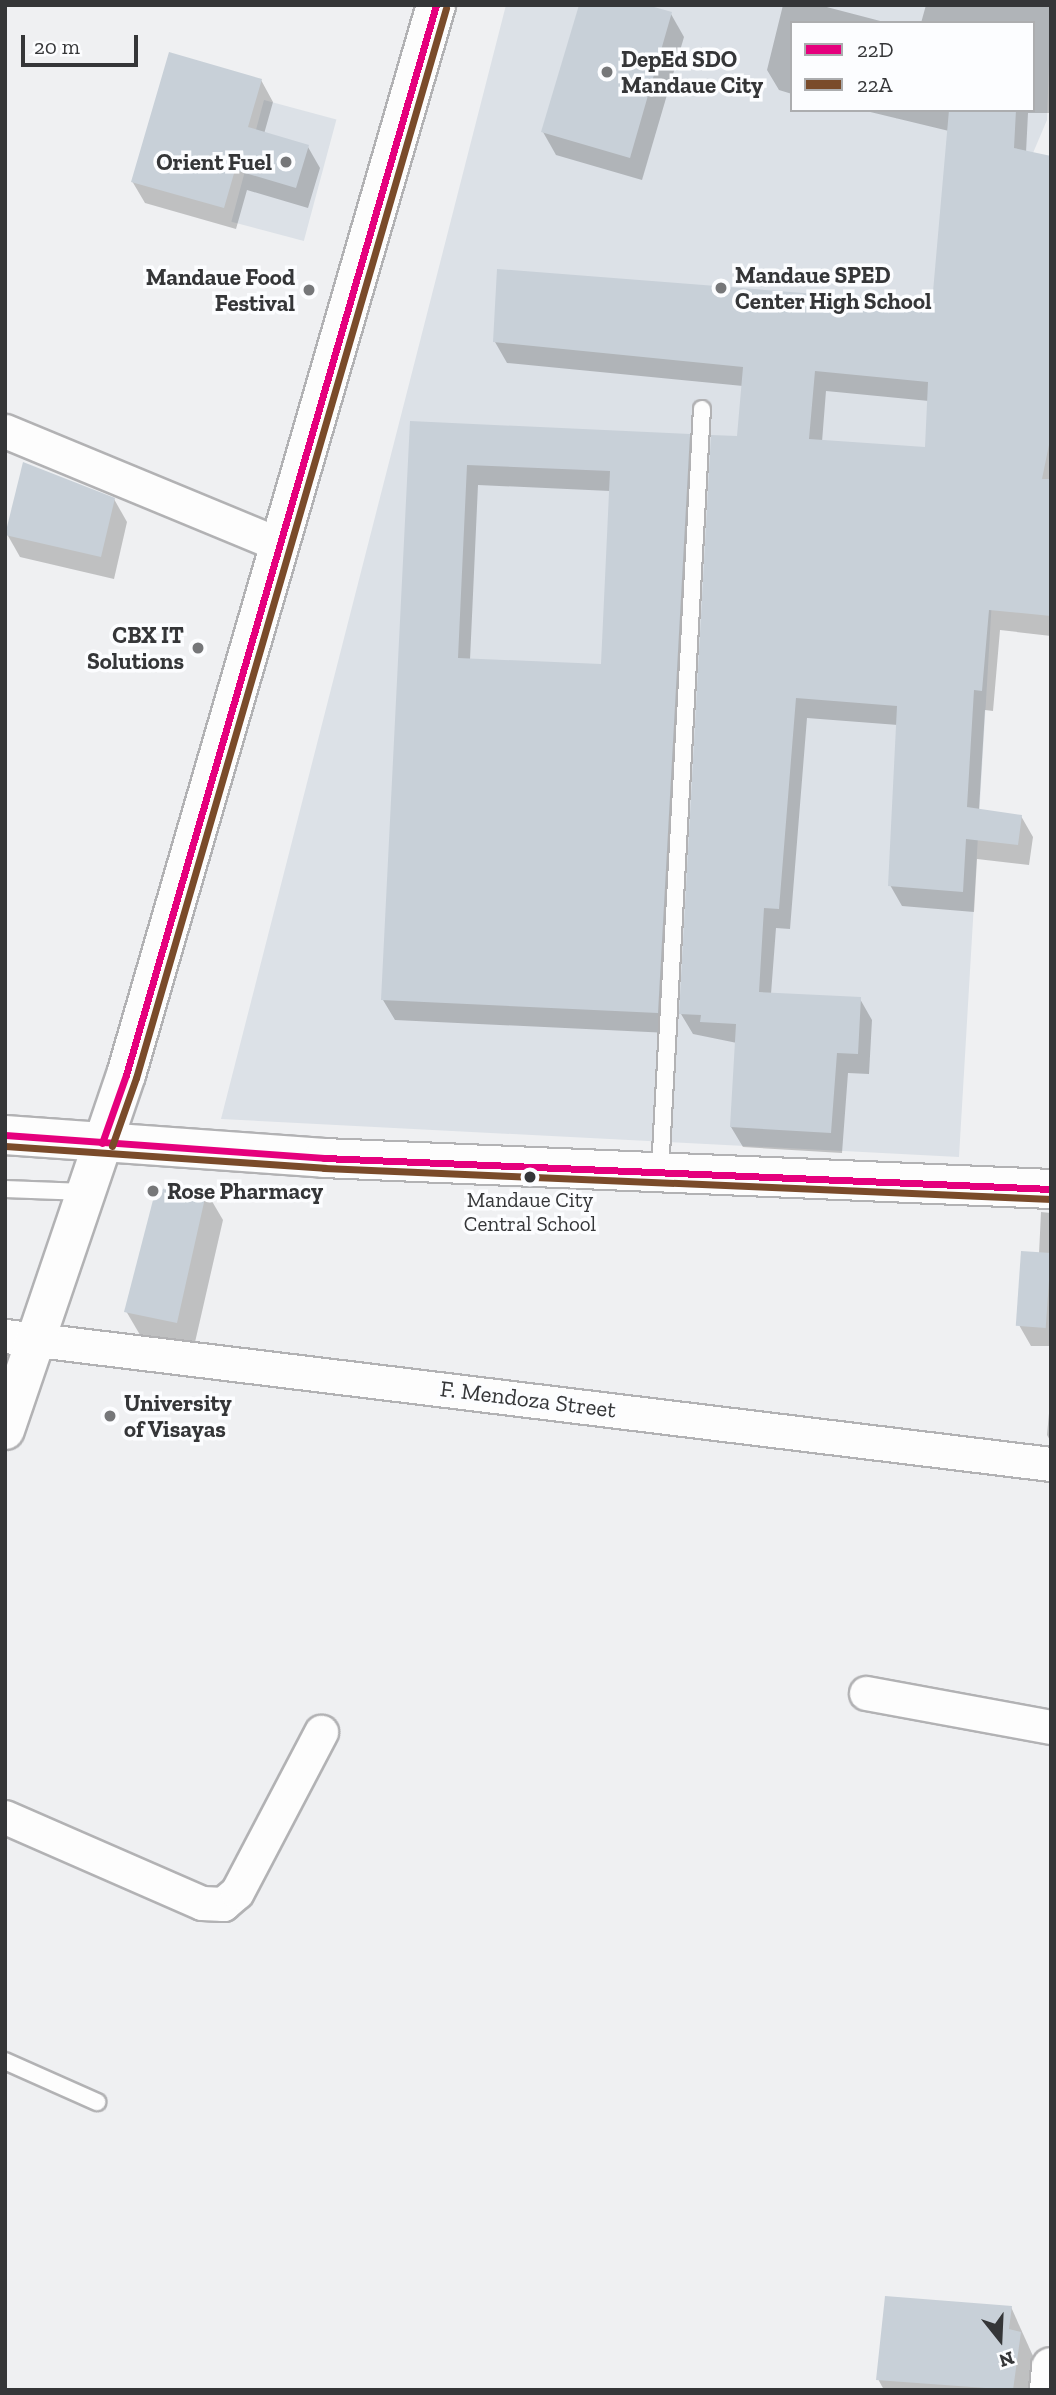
<!DOCTYPE html>
<html>
<head>
<meta charset="utf-8">
<style>
  body { margin:0 }
  #map { position:relative; width:1056px; height:2395px; overflow:hidden; background:#eff0f2; font-family:"Zilla Slab",serif }
  div>[style] { position:absolute }
  .built>* { inset:0; background:#dce1e7; transform-origin:0 0 }
  .shadow>* { inset:0; background:#0003 }
  .building>* { inset:0; background:#c8d0d8; transform-origin:0 0 }
  .roads { filter:drop-shadow(2px 0 #b2b2b4) drop-shadow(-2px 0 #b2b2b4) drop-shadow(0 2px #b2b2b4) drop-shadow(0 -2px #b2b2b4) }
  .service>* { height:16px; margin:-8px; padding:0 8px; transform-origin:8px; border-radius:8px; background:#fdfdfd }
  .minor>* { height:33px; margin:-16.5px; padding:0 16.5px; transform-origin:16.5px; border-radius:16.5px; background:#fdfdfd }
  .tertiary>* { height:38px; margin:-19px; padding:0 19px; transform-origin:19px; border-radius:19px; background:#fdfdfd }
  .trunk>* { height:38px; margin:-19px; padding:0 19px; transform-origin:19px; border-radius:19px; background:#fdfdfd }
  .bus-1>* { height:7px; margin:-3.5px; padding:0 3.5px; transform-origin:3.5px; border-radius:3.5px; background:#e5007d }
  .bus-2>* { height:7px; margin:-3.5px; padding:0 3.5px; transform-origin:3.5px; border-radius:3.5px; background:#7a4b2a }
  .dots>* { width:19px; height:19px; translate:-50% -50%; box-sizing:border-box; border:4px solid #fcfdff; border-radius:50% }
  span { translate:-50% -50%; white-space:nowrap; text-align:center; line-height:1.15; -webkit-text-stroke:7px #fcfdff; paint-order:stroke }
  .bus-label { font-size:21px; color:#353638 }
  .poi-label { font-size:23px; color:#353638; font-weight:700 }
  .left { translate:0 -50%; text-align:left }
  .right { translate:-100% -50%; text-align:right }
  .street-label { font-size:23px; color:#353638 }
  .frame { position:absolute; inset:0; border:7px solid #353638; pointer-events:none }
  .legend { position:absolute; left:790px; top:21px; width:245px; height:91px; box-sizing:border-box; background:#fcfdff; border:2px solid #acadaf; margin:0; padding:9px 12px; list-style:none; font-size:21px; color:#353638 }
  .legend li { display:flex; align-items:center; gap:14px; height:35px }
  .legend b { width:35px; border:2px solid #acadaf }
  .north { position:absolute; left:965px; top:2304px; width:70px; height:70px; -webkit-text-stroke:5px #fcfdff; paint-order:stroke; rotate:162deg; font-size:19px; font-weight:700; line-height:28px; text-align:center; color:#353638 }
  .north::after { content:''; display:block; margin:auto; width:24px; height:32px; background:#353638; clip-path:polygon(50% 0,100% 100%,50% 72%,0 100%) }
  .scale { position:absolute; left:21px; top:35px; width:117px; height:32px; box-sizing:border-box; border:4px solid #353638; border-top:0; padding-left:9px; font-size:21px; line-height:24px; white-space:nowrap; color:#353638; -webkit-text-stroke:5px #fcfdff; paint-order:stroke }
</style>
</head>
<body>
<div id="map">
  <div class="built">
    <div style="clip-path:polygon(evenodd,506px 5px,1051px 5px,1047px 120px,1016px 193px,959px 1157px,221px 1119px,506px 5px,792px 23px,1033px 23px,1033px 110px,792px 110px,792px 23px)"></div>
    <div style="left:264px;top:100px;width:75px;height:126px;rotate:15deg"></div>
  </div>
  <div class="shadow">
    <div style="clip-path:polygon(783px 5px,819px 5px,888px 23px,792px 23px,792px 94px,779px 90px,767px 70px)"></div>
    <div style="clip-path:polygon(evenodd,926px 5px,1051px 5px,1051px 113px,1028px 113px,1026px 153px,1051px 158px,1051px 636px,1000px 630px,993px 711px,985px 710px,979px 810px,1021px 816px,1033px 837px,1029px 865px,977px 859px,974px 912px,902px 906px,890px 885px,898px 725px,807px 718px,790px 929px,776px 928px,771px 994px,860px 999px,872px 1020px,869px 1074px,848px 1073px,842px 1153px,743px 1147px,731px 1127px,737px 1043px,693px 1034px,681px 1014px,743px 386px,507px 363px,495px 342px,933px 305px,949px 131px,862px 110px,1033px 110px,1033px 23px,921px 23px,926px 5px,826px 391px,929px 401px,927px 448px,822px 442px,826px 391px)"></div>
    <div style="clip-path:polygon(671px 14px,684px 37px,642px 180px,556px 155px,543px 132px)"></div>
    <div style="clip-path:polygon(261px 80px,273px 102px,264px 134px,308px 147px,320px 168px,308px 208px,247px 190px,236px 229px,145px 203px,132px 181px)"></div>
    <div style="clip-path:polygon(evenodd,412px 423px,689px 436px,701px 457px,669px 1033px,395px 1020px,383px 1000px,412px 423px,478px 485px,610px 491px,602px 666px,470px 660px,478px 485px)"></div>
    <div style="clip-path:polygon(114px 499px,127px 522px,114px 579px,20px 557px,7px 534px)"></div>
    <div style="clip-path:polygon(206px 1191px,223px 1220px,193px 1351px,143px 1340px,126px 1311px)"></div>
    <div style="clip-path:polygon(1041px 1212px,1051px 1213px,1051px 1346px,1031px 1346px,1019px 1325px,1039px 1254px)"></div>
    <div style="clip-path:polygon(1051px 1391px,1051px 1442px,1047px 1435px)"></div>
    <div style="clip-path:polygon(1011px 2307px,1033px 2356px,1029px 2390px,884px 2390px,878px 2379px)"></div>
  </div>
  <div class="building">
    <div style="clip-path:polygon(579px 5px,647px 5px,672px 12px,630px 158px,541px 132px)"></div>
    <div style="clip-path:polygon(169px 52px,262px 79px,248px 127px,309px 145px,296px 188px,235px 170px,224px 208px,131px 182px)"></div>
    <div style="clip-path:polygon(evenodd,949px 110px,1016px 110px,1014px 148px,1051px 156px,1051px 435px,1042px 479px,1051px 479px,1051px 616px,989px 610px,982px 691px,974px 690px,967px 807px,1022px 815px,1018px 845px,966px 839px,963px 892px,888px 886px,897px 706px,796px 698px,779px 909px,764px 908px,759px 992px,861px 997px,858px 1054px,837px 1053px,831px 1133px,730px 1127px,736px 1024px,700px 1022px,701px 1015px,679px 1014px,711px 435px,737px 436px,743px 367px,493px 342px,497px 269px,932px 303px,949px 110px,815px 371px,928px 382px,925px 447px,809px 439px,815px 371px)"></div>
    <div style="clip-path:polygon(evenodd,410px 421px,690px 434px,658px 1013px,381px 1000px,410px 421px,467px 465px,610px 471px,601px 664px,458px 658px,467px 465px)"></div>
    <div style="clip-path:polygon(23px 462px,115px 498px,101px 557px,5px 535px)"></div>
    <div style="clip-path:polygon(166px 1186px,207px 1189px,177px 1323px,124px 1312px,153px 1200px)"></div>
    <div style="left:1021px;top:1251px;width:30px;height:75px;rotate:4deg"></div>
    <div style="clip-path:polygon(885px 2296px,1012px 2306px,1009px 2329px,1021px 2332px,1013px 2390px,876px 2380px)"></div>
  </div>
  <div class="roads">
    <div class="service">
      <div style="left:660px;top:1171px;width:763px;rotate:-86.85deg"></div>
      <div style="left:5px;top:1189px;width:80px;rotate:2.1deg"></div>
      <div style="left:5px;top:2061px;width:101px;rotate:24deg"></div>
    </div>
    <div class="minor">
      <div style="left:5px;top:431px;width:298px;rotate:22.5deg"></div>
      <div style="left:5px;top:1336px;width:1054px;rotate:6.98deg"></div>
      <div style="left:866px;top:1693px;width:188px;rotate:10.4deg"></div>
      <div style="left:5px;top:1817px;width:215px;rotate:23.6deg"></div>
      <div style="left:202px;top:1903px;width:21px;rotate:3deg"></div>
      <div style="left:223px;top:1904px;width:18px;rotate:-41deg"></div>
      <div style="left:237px;top:1892px;width:181px;rotate:-62.3deg"></div>
    </div>
    <div class="tertiary">
      <div style="left:5px;top:1135px;width:320px;rotate:4.1deg"></div>
      <div style="left:324px;top:1158px;width:728px;rotate:2.44deg"></div>
      <div style="left:1049px;top:2390px;width:23px;rotate:-85deg"></div>
    </div>
    <div class="trunk">
      <div style="left:5px;top:1430px;width:375px;rotate:-71.2deg"></div>
      <div style="left:126px;top:1075px;width:1114px;rotate:-73.84deg"></div>
    </div>
  </div>
  <div class="bus-1">
    <div style="left:5px;top:1135px;width:320px;rotate:4.1deg"></div>
    <div style="left:324px;top:1158px;width:728px;rotate:2.44deg"></div>
    <div style="left:102px;top:1143px;width:72px;rotate:-70.6deg"></div>
    <div style="left:126px;top:1075px;width:1114px;rotate:-73.84deg"></div>
  </div>
  <div class="bus-2">
    <div style="left:5px;top:1146px;width:320px;rotate:3.9deg"></div>
    <div style="left:324px;top:1168px;width:728px;rotate:2.44deg"></div>
    <div style="left:112px;top:1146px;width:72px;rotate:-70.6deg"></div>
    <div style="left:136px;top:1078px;width:1114px;rotate:-73.84deg"></div>
  </div>
  <div class="dots">
    <div style="left:607px;top:72px;background:#767779"></div>
    <div style="left:286px;top:162px;background:#767779"></div>
    <div style="left:721px;top:288px;background:#767779"></div>
    <div style="left:309px;top:290px;background:#767779"></div>
    <div style="left:198px;top:648px;background:#767779"></div>
    <div style="left:530px;top:1177px;background:#353638"></div>
    <div style="left:153px;top:1191px;background:#767779"></div>
    <div style="left:110px;top:1416px;background:#767779"></div>
  </div>
  <div class="bus-label">
    <span style="left:530px;top:1212px">Mandaue City<br>Central School</span>
  </div>
  <div class="poi-label">
    <span class="left" style="left:621px;top:72px">DepEd SDO<br>Mandaue City</span>
    <span class="right" style="left:272px;top:162px">Orient Fuel</span>
    <span class="left" style="left:735px;top:288px">Mandaue SPED<br>Center High School</span>
    <span class="right" style="left:295px;top:290px">Mandaue Food<br>Festival</span>
    <span class="right" style="left:184px;top:648px">CBX IT<br>Solutions</span>
    <span class="left" style="left:167px;top:1191px">Rose Pharmacy</span>
    <span class="left" style="left:124px;top:1416px">University<br>of Visayas</span>
  </div>
  <div class="street-label">
    <span style="left:528px;top:1399px;rotate:7deg">F. Mendoza Street</span>
  </div>
  <div class="frame"></div>
  <ul class="legend">
  <li><b style="height:9px;background:#e5007d"></b>22D</li>
  <li><b style="height:9px;background:#7a4b2a"></b>22A</li>
  </ul>
  <div class="north">N</div>
  <div class="scale">20 m</div>
</div>
</body>
</html>
